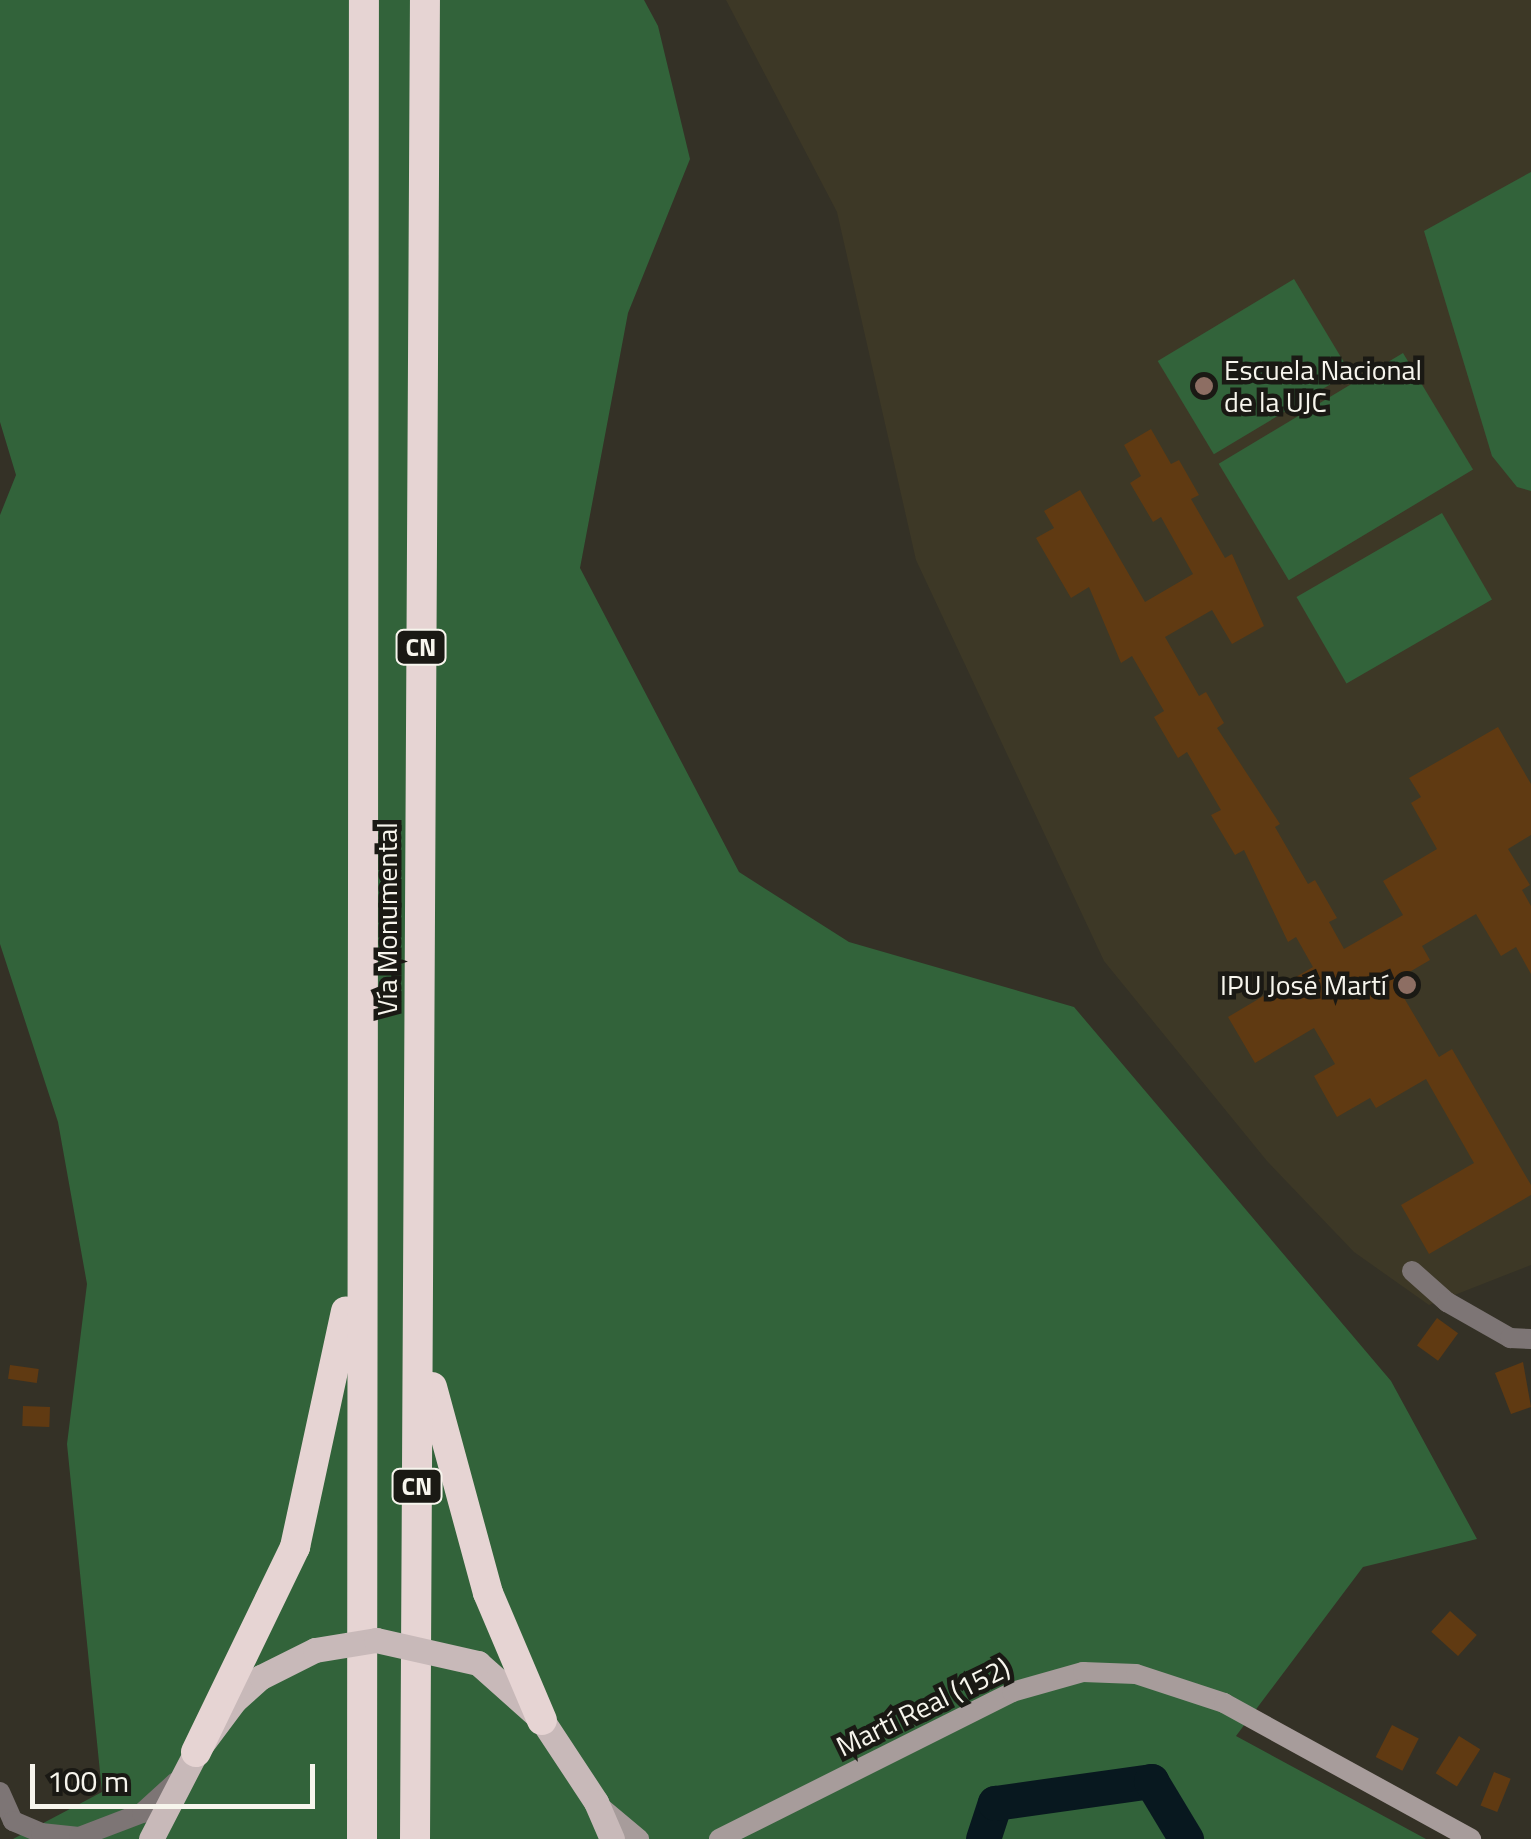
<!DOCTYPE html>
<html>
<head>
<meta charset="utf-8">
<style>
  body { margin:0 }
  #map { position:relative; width:1531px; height:1839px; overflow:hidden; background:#343126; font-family:"Titillium Web",sans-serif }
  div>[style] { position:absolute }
  .built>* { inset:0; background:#3d3826 }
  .green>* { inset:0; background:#32633a; transform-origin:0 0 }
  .river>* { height:35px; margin:-17.5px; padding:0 17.5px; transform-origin:17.5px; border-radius:17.5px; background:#08181f }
  .building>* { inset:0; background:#603a12; transform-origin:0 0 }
  .minor>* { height:20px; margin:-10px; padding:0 10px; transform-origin:10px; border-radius:10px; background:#7d7575 }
  .secondary>* { height:20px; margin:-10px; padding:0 10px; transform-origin:10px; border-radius:10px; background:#a79c9b }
  .primary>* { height:25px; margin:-12.5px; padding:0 12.5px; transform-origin:12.5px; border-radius:12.5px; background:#c8b9b9 }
  .motorway>* { height:30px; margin:-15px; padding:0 15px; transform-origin:15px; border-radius:15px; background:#e6d4d3 }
  .primary-bridge>* { height:25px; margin:-12.5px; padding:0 12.5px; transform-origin:12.5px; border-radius:12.5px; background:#c8b9b9 }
  .dots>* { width:28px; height:28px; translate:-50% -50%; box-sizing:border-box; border:5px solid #1a1914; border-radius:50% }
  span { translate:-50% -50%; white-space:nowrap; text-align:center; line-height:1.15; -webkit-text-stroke:9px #1a1914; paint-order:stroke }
  .shield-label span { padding:2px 8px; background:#1a1914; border:2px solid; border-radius:8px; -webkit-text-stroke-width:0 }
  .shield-label { font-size:25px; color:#f7f5ed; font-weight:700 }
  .poi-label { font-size:28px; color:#f7f5ed }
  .left { translate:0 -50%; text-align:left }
  .right { translate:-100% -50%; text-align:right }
  .street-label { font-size:28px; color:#f7f5ed }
  .scale { position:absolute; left:30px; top:1764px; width:285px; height:45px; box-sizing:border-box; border:5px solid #f7f5ed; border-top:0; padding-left:12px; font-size:30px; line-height:35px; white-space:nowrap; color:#f7f5ed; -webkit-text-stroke:8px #1a1914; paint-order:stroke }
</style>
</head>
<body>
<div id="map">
  <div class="built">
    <div style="clip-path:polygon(726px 0,1531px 0,1531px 1265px,1429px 1305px,1354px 1252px,1267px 1161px,1104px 961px,916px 560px,837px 212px)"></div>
  </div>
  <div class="green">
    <div style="clip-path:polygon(0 0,644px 0,658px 26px,690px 159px,628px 313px,580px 568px,739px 872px,849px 942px,1074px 1007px,1391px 1381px,1477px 1539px,1363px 1567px,1236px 1736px,1426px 1839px,13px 1839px,102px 1792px,67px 1444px,87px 1284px,58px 1122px,0 944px,0 515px,16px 475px,0 422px)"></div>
    <div style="clip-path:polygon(1531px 172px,1531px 491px,1517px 487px,1492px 456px,1424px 231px)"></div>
    <div style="left:1294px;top:279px;width:109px;height:159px;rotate:59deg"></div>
    <div style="left:1403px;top:353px;width:136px;height:215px;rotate:59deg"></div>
    <div style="left:1442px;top:513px;width:100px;height:168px;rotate:60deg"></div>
  </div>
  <div class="river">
    <div style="left:983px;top:1839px;width:38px;rotate:-72deg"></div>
    <div style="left:995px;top:1803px;width:158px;rotate:-8deg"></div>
    <div style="left:1151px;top:1781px;width:68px;rotate:58.9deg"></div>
  </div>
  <div class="building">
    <div style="clip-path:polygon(1151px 429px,1171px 464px,1179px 460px,1199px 495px,1191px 499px,1225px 558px,1232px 554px,1264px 626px,1232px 644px,1212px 610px,1165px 637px,1199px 696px,1206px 692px,1224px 723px,1217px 728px,1280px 824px,1275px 827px,1308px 884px,1315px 880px,1337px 918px,1329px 922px,1344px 949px,1403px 915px,1383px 881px,1437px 849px,1411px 803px,1421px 797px,1409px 778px,1498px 727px,1531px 784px,1531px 835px,1508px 849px,1530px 885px,1522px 890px,1531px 906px,1531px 974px,1516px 947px,1501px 956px,1476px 914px,1422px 946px,1430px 960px,1394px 981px,1439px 1057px,1452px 1049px,1531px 1185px,1531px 1195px,1429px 1254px,1401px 1205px,1474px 1163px,1426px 1079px,1376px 1108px,1370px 1098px,1337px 1117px,1314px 1076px,1335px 1064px,1314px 1028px,1255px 1063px,1228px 1017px,1313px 967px,1296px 937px,1288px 942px,1244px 850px,1235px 855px,1211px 815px,1221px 810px,1187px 752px,1178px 758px,1154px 717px,1164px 711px,1132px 656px,1121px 663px,1089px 587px,1071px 598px,1036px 538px,1054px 528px,1044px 511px,1080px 490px,1145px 602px,1193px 574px,1161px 517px,1153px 522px,1130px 483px,1141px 476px,1124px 445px)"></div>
    <div style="left:1437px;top:1318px;width:26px;height:34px;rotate:36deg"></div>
    <div style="clip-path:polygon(1523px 1362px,1531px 1407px,1511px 1414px,1495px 1373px)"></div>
    <div style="left:10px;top:1365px;width:29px;height:14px;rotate:8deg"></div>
    <div style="left:23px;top:1406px;width:27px;height:20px;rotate:2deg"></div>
    <div style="left:1450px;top:1611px;width:36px;height:28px;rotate:42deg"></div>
    <div style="left:1392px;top:1725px;width:30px;height:36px;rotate:27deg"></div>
    <div style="left:1459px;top:1736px;width:25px;height:44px;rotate:32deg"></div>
    <div style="left:1494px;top:1772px;width:18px;height:36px;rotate:22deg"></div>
  </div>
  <div class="minor">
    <div style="left:1412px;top:1271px;width:47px;rotate:41.5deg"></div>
    <div style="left:1447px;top:1302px;width:73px;rotate:29.7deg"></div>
    <div style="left:1510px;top:1338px;width:21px;rotate:3deg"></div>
    <div style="left:0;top:1792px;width:32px;rotate:66deg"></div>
    <div style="left:13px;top:1821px;width:30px;rotate:23deg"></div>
    <div style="left:41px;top:1833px;width:38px;rotate:6deg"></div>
    <div style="left:79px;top:1837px;width:67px;rotate:-20.9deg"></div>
    <div style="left:142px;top:1813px;width:46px;rotate:-42.4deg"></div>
  </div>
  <div class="secondary">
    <div style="left:603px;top:1809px;width:47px;rotate:39.8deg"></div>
    <div style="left:719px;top:1839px;width:328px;rotate:-26.6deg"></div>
    <div style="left:1012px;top:1692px;width:74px;rotate:-15.7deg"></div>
    <div style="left:1083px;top:1672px;width:53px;rotate:2.2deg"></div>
    <div style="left:1136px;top:1674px;width:93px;rotate:18.2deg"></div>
    <div style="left:1224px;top:1703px;width:282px;rotate:28.8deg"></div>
  </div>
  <div class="primary">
    <div style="left:478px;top:1663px;width:86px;rotate:41.7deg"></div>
    <div style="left:542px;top:1720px;width:98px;rotate:56.6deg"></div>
    <div style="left:596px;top:1802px;width:40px;rotate:66.6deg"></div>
    <div style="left:151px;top:1839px;width:98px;rotate:-62.7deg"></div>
    <div style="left:196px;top:1752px;width:64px;rotate:-53.3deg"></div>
    <div style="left:234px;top:1701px;width:36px;rotate:-42deg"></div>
    <div style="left:261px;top:1677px;width:60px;rotate:-26.6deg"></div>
  </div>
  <div class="motorway">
    <div style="left:432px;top:1387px;width:213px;rotate:74.8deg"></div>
    <div style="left:488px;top:1593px;width:138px;rotate:67deg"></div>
    <div style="left:196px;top:1752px;width:228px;rotate:-64.2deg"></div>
    <div style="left:295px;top:1547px;width:241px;rotate:-77.8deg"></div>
    <div style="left:362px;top:1839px;width:1839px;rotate:-89.94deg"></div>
    <div style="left:415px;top:1839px;width:1839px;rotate:-89.69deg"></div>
  </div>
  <div class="primary-bridge">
    <div style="left:315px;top:1650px;width:62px;rotate:-9.3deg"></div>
    <div style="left:376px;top:1640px;width:105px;rotate:12.7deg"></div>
  </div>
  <div class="dots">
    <div style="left:1204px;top:386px;background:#8d6e63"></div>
    <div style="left:1407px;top:985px;background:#8d6e63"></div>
  </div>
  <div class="shield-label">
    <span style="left:421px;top:647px">CN</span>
    <span style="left:417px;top:1486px">CN</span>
  </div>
  <div class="poi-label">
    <span class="left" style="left:1224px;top:386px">Escuela Nacional<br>de la UJC</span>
    <span class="right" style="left:1387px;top:985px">IPU José Martí</span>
  </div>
  <div class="street-label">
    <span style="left:387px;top:919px;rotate:-90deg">Vía Monumental</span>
    <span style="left:923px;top:1707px;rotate:-26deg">Martí Real (152)</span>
  </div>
  <div class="scale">100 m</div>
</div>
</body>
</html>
